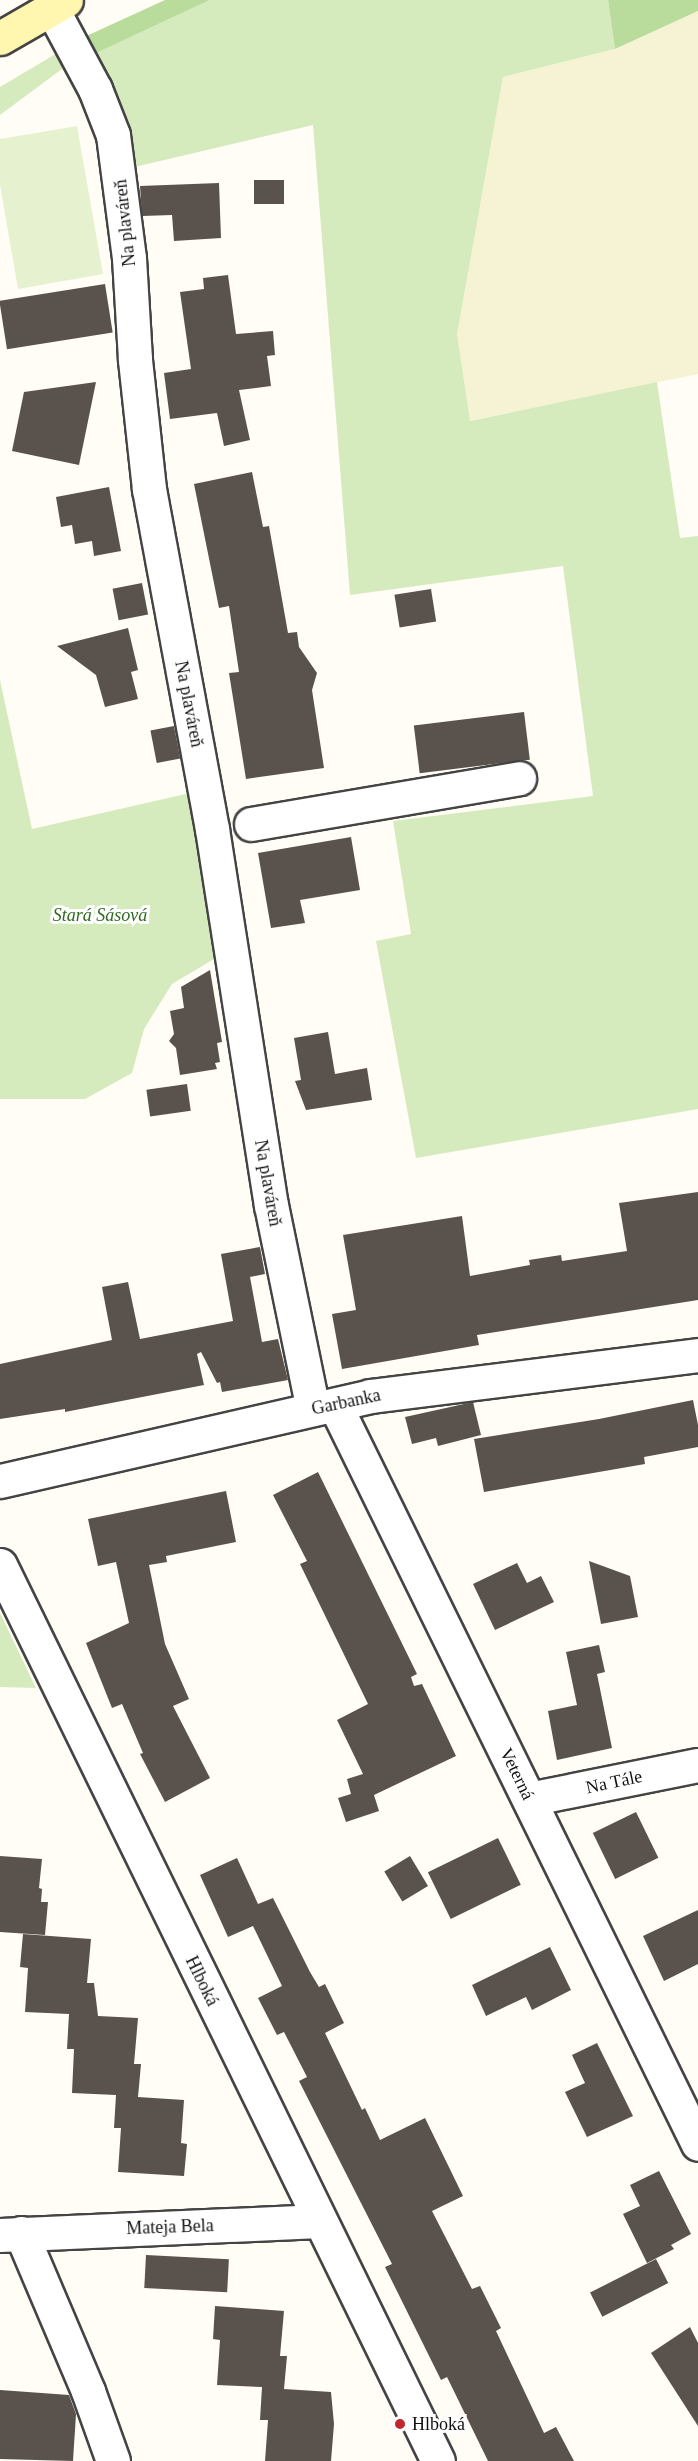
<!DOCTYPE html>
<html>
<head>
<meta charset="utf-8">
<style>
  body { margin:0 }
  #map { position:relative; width:698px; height:2461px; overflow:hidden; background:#fffdf5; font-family:"Times New Roman",serif }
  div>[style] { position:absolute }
  .farmland>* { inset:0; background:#f6f3d4 }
  .green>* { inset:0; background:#d5ebbd }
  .forest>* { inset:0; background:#b9dc9c }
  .pitch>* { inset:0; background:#e6f2cf }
  .building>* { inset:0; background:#5a524d; transform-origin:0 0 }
  .roads { filter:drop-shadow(2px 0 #444) drop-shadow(-2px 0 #444) drop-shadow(0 2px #444) drop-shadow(0 -2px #444) }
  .street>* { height:33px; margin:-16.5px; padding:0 16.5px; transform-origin:16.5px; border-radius:16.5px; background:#fff }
  .secondary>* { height:33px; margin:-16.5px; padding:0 16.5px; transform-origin:16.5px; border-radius:16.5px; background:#fff6b0 }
  .dots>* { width:16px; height:16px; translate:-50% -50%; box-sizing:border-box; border:3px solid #fff; border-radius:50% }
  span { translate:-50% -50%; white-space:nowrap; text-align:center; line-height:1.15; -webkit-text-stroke:6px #fff; paint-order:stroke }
  .street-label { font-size:18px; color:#111 }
  .park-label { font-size:18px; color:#2f6b1f; font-style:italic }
  .poi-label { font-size:18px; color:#111 }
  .left { translate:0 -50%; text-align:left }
</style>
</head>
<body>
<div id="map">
  <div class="farmland">
    <div style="clip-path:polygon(698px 11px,698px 374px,469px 421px,456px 334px,503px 77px,615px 49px)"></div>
  </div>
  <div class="green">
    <div style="clip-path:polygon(210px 0,608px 0,615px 49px,503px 77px,457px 334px,470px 421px,657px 382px,680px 538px,698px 536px,698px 1109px,416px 1158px,376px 941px,411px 934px,393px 821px,593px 796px,563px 566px,350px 595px,313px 125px,130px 168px,92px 55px)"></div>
    <div style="clip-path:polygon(64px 49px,70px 63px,0 115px,0 87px)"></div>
    <div style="clip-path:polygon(0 680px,32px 829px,190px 793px,219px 956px,172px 984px,144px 1029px,132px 1073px,85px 1099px,0 1099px)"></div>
    <div style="clip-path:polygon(0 1613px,36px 1688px,0 1687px)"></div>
  </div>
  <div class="forest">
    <div style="clip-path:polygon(165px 0,210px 0,92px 55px,82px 38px)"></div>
    <div style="clip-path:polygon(608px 0,698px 0,698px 11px,615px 49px)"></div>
  </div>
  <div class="pitch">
    <div style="clip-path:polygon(77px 126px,103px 274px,18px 289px,0 185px,0 139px)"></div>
  </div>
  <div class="building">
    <div style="left:254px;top:180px;width:30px;height:24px"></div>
    <div style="clip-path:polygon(219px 183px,221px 238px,174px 241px,172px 215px,142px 216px,140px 186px)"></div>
    <div style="clip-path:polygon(228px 275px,236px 334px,273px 331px,275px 355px,267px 356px,271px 386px,239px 390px,250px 440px,224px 446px,217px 413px,170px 419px,164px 373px,191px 369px,180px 292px,204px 289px,203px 278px)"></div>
    <div style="left:105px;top:284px;width:49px;height:107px;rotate:81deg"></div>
    <div style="clip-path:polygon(96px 382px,79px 465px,12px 451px,24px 392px)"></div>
    <div style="clip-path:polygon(252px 472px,263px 527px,269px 526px,288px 633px,297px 632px,299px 647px,317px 673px,312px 690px,324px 768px,246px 779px,229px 673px,239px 672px,229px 606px,219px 608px,194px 484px)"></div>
    <div style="clip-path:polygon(109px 487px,121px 551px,94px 556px,92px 541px,75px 544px,72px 525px,61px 527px,56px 497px)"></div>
    <div style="left:142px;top:583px;width:32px;height:30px;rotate:79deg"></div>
    <div style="left:431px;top:589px;width:33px;height:37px;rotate:81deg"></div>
    <div style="clip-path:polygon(128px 628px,138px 670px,131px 672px,138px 699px,105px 707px,96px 675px,57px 646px)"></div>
    <div style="left:524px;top:712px;width:48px;height:111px;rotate:83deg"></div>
    <div style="left:174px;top:726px;width:33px;height:24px;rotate:79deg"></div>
    <div style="clip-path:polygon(351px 837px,360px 890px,300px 900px,305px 923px,271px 928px,258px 853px)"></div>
    <div style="clip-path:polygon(210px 970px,222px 1042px,217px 1043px,220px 1062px,215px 1063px,217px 1069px,180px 1075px,176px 1048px,169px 1041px,174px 1034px,170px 1011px,184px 1008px,181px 987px)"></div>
    <div style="clip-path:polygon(328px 1032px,335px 1074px,367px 1068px,372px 1100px,306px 1110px,295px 1081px,301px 1080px,294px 1038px)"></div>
    <div style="left:187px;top:1084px;width:27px;height:41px;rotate:82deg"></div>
    <div style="clip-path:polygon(698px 1192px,698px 1300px,477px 1335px,479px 1345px,342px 1369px,332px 1314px,356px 1310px,343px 1235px,462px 1216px,470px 1276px,530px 1265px,529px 1260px,561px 1255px,562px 1261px,627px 1251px,619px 1203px)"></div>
    <div style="clip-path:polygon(260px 1247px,265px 1274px,250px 1277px,262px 1342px,278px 1339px,288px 1380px,222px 1392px,220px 1382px,217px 1383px,201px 1352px,197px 1354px,204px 1385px,65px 1412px,65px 1409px,0 1419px,0 1364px,112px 1340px,102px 1287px,128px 1282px,140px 1339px,233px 1321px,221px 1254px)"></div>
    <div style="clip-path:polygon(693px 1400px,698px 1425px,698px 1447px,644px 1457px,645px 1464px,484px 1492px,474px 1439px,599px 1419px)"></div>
    <div style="clip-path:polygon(473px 1402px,481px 1435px,438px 1446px,436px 1438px,412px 1444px,405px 1417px)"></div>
    <div style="clip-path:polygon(318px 1472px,417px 1674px,411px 1677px,414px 1686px,422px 1684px,456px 1756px,374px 1795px,379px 1811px,346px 1822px,338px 1798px,351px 1794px,347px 1779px,363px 1774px,337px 1720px,368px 1704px,300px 1564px,307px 1561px,273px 1495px)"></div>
    <div style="clip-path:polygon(226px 1491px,236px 1542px,166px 1556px,167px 1562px,149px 1565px,165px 1644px,189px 1699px,173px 1706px,210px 1778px,165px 1802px,140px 1754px,143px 1753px,122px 1704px,112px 1708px,86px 1643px,129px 1623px,116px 1562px,98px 1566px,88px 1519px)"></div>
    <div style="clip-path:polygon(589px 1561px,630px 1576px,638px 1617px,601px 1624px)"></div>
    <div style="clip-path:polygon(517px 1563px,527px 1583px,541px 1576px,554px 1602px,495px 1630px,473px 1584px)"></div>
    <div style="clip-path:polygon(599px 1645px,605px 1672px,597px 1674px,612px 1748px,557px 1760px,548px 1711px,577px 1705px,566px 1652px)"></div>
    <div style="left:636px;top:1812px;width:51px;height:48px;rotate:64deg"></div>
    <div style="left:498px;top:1838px;width:52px;height:78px;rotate:64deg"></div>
    <div style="clip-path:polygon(0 1856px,42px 1859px,39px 1888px,42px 1889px,41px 1902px,48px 1902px,45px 1935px,0 1932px)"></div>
    <div style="left:410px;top:1856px;width:35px;height:30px;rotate:59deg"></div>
    <div style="clip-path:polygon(237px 1858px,258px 1904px,273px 1898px,310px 1972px,319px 1987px,325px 1984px,344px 2023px,325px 2033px,362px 2110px,365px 2108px,380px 2140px,425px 2118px,463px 2196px,432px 2211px,472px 2289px,480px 2286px,501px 2328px,496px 2331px,544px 2433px,556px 2427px,574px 2461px,488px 2461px,447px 2377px,441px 2380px,385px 2267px,392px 2264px,299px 2081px,307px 2077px,284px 2032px,277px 2035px,258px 1998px,282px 1986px,253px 1926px,228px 1937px,200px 1875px)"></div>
    <div style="clip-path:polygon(698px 1910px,698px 1964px,664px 1981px,643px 1936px)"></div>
    <div style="clip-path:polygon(23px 1934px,91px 1939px,87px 1983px,94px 1983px,98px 2016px,138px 2018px,134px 2064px,141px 2064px,138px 2097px,184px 2100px,181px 2143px,187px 2144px,184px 2176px,118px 2172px,121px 2128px,114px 2128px,116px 2095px,72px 2093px,74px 2049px,67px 2049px,69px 2014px,25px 2012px,28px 1968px,20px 1967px)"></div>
    <div style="clip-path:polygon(550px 1947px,571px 1990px,532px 2010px,526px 1997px,486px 2016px,472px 1985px)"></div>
    <div style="clip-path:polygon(597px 2043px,633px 2116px,587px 2137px,565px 2092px,585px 2083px,572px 2055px)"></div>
    <div style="clip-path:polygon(659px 2171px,691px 2234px,671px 2245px,674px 2249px,647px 2263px,623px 2214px,640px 2206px,630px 2185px)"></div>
    <div style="left:146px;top:2255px;width:83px;height:33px;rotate:3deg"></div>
    <div style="left:656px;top:2259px;width:27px;height:74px;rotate:63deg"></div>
    <div style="clip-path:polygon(215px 2306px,284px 2311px,280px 2356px,287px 2356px,284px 2389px,331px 2392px,334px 2424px,331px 2461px,265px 2461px,268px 2420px,260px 2420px,262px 2387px,217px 2385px,220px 2340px,213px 2339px)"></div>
    <div style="clip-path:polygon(690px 2327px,698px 2343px,698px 2426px,651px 2353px)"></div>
    <div style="clip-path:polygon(0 2390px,69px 2395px,76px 2414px,73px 2461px,0 2459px)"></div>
  </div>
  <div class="roads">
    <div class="street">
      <div style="left:51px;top:7px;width:93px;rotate:61.8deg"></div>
      <div style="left:95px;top:89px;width:49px;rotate:68.6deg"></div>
      <div style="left:113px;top:135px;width:124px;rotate:82.6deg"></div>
      <div style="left:129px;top:258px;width:102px;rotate:86.6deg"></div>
      <div style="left:135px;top:360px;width:130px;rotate:83.8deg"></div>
      <div style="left:149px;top:489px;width:346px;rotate:79.5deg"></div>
      <div style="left:212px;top:829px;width:381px;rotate:81.1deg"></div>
      <div style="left:271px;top:1205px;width:208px;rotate:78.4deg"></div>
      <div style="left:251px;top:824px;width:272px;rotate:-9.7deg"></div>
      <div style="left:335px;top:1405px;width:823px;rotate:63.84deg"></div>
      <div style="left:0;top:1481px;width:380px;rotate:-12.9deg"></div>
      <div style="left:370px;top:1396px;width:331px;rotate:-7.1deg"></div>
      <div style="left:0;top:1565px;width:997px;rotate:63.95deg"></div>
      <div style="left:529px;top:1799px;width:172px;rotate:-11.4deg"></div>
      <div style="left:21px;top:2233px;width:172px;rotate:67deg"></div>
      <div style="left:88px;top:2391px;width:74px;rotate:70.3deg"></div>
      <div style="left:0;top:2235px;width:320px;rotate:-2.5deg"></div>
    </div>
    <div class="secondary">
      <div style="left:0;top:38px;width:76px;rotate:-29.9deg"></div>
    </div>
  </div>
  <div class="dots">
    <div style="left:400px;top:2424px;background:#c4262e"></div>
  </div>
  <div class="street-label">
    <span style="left:125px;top:223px;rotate:-96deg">Na plaváreň</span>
    <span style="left:189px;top:704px;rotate:79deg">Na plaváreň</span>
    <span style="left:268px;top:1183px;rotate:80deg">Na plaváreň</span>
    <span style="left:346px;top:1402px;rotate:-12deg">Garbanka</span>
    <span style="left:517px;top:1774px;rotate:64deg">Veterná</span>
    <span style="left:614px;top:1782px;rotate:-12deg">Na Tále</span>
    <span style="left:202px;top:1981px;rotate:64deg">Hlboká</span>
    <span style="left:170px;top:2227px;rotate:-2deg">Mateja Bela</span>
  </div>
  <div class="park-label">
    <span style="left:100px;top:915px">Stará Sásová</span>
  </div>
  <div class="poi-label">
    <span class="left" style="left:412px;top:2424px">Hlboká</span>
  </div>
</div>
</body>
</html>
